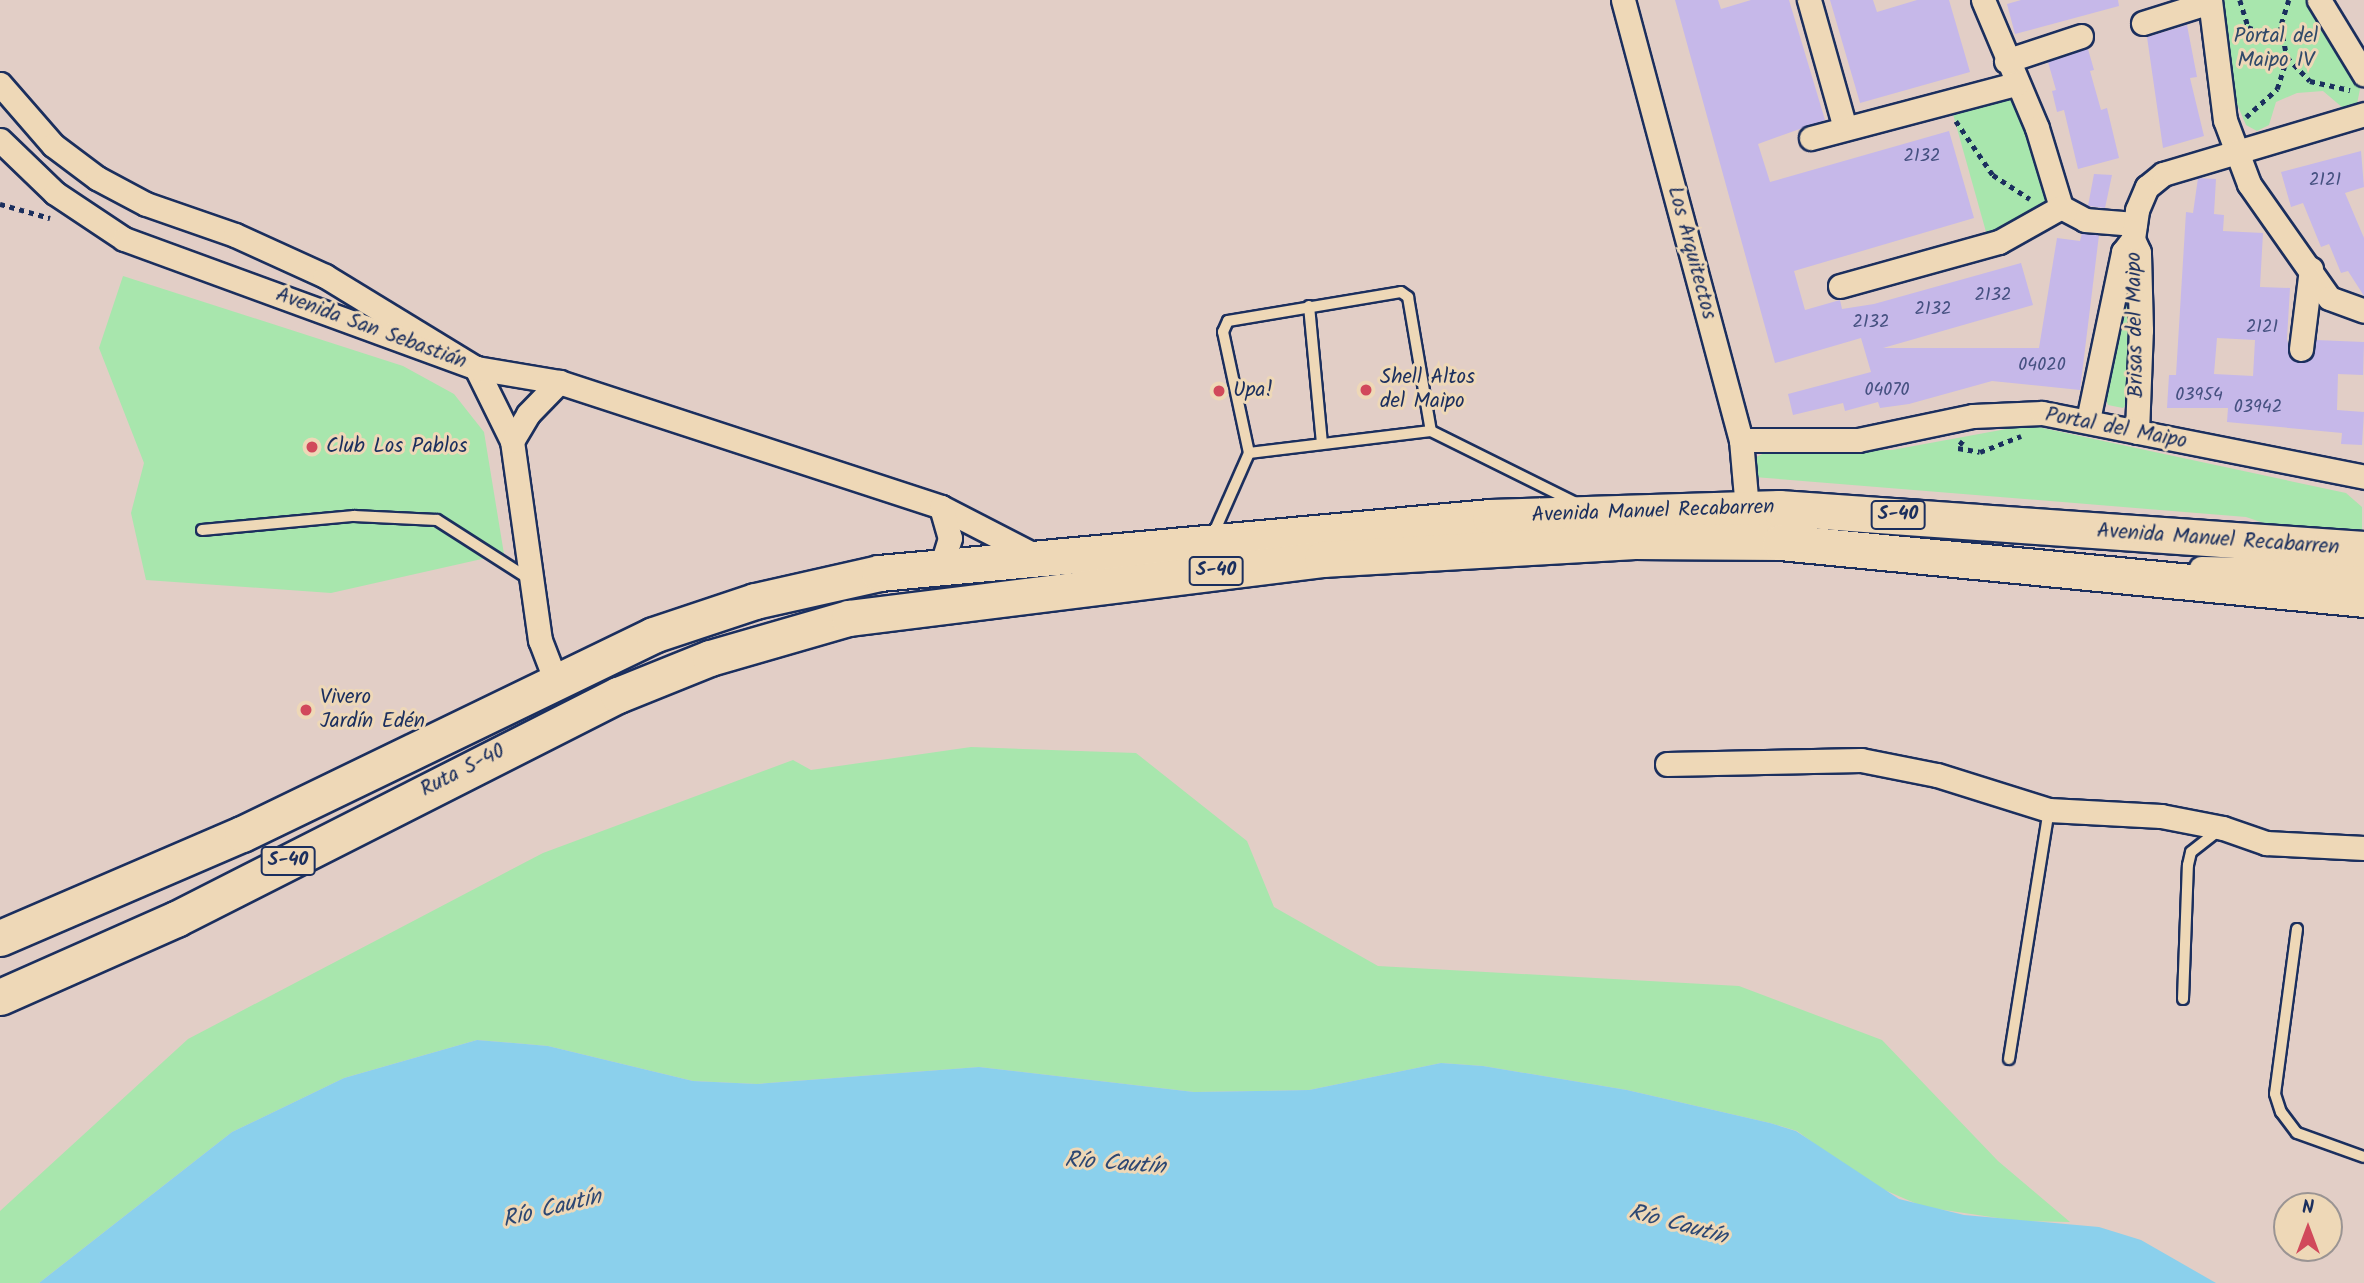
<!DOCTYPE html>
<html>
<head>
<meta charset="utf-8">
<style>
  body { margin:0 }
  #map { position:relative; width:2364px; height:1283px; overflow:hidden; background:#e2cec6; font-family:Kalam,sans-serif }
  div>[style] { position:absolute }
  .green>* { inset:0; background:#a8e6ad }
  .water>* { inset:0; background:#8bd0ec }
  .building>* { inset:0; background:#c6b8e9 }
  .path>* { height:4.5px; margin-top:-2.25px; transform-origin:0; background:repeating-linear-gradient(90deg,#1b2f5e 0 5px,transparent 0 10px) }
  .roads { filter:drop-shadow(2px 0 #1b2f5e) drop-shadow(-2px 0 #1b2f5e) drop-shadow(0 2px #1b2f5e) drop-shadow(0 -2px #1b2f5e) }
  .lane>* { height:10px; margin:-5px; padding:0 5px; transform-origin:5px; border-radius:5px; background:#eed8b7 }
  .street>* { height:23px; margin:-11.5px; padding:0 11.5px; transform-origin:11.5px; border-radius:11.5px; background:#eed8b7 }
  .primary>* { height:35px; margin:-17.5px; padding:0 17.5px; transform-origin:17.5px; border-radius:17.5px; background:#eed8b7 }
  .dots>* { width:19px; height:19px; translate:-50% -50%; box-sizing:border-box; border:4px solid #eed8b7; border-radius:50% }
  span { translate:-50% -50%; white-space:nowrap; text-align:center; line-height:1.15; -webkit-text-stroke:6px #eed8b7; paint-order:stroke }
  .number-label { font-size:18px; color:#465181 }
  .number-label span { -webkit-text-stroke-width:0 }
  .shield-label span { padding:2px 5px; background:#eed8b7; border:2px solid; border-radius:5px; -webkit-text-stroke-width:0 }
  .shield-label { font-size:19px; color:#1b2f5e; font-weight:700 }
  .park-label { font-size:21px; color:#304a6a }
  .street-label { font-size:21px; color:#1b2f5e }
  .poi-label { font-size:21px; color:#1b2f5e }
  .left { translate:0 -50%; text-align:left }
  .water-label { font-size:23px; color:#2c4773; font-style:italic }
  .north { position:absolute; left:2273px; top:1192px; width:70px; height:70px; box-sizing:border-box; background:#eed8b7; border:2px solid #9a9493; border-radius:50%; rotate:0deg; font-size:19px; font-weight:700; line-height:28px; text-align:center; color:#1b2f5e }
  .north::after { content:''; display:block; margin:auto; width:24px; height:32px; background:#d1495b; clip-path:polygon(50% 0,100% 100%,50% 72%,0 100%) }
</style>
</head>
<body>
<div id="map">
  <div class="green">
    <div style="clip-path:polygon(2223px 0,2309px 0,2361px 84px,2357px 104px,2343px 108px,2323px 91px,2297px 93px,2276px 102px,2269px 125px,2257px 131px,2246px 125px,2234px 97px)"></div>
    <div style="clip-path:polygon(2007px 94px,2022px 121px,2048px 203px,1988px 239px,1951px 107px)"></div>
    <div style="clip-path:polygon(123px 276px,403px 366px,454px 394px,484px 432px,504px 554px,331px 593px,146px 580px,131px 513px,144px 463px,99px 348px)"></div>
    <div style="clip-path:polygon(2131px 278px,2128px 403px,2123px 408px,2108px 405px,2106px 399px)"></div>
    <div style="clip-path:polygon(2028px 425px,2346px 493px,2362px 507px,2362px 530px,2356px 540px,2302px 536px,2246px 517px,1754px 477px,1754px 458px,1769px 451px,1892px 450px)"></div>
    <div style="clip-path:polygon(971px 747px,1136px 753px,1247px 841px,1274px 907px,1378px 966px,1739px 986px,1882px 1040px,1998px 1161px,2070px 1222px,2018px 1221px,1924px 1207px,1866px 1182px,1797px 1131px,1770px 1123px,1627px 1090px,1483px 1066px,1441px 1063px,1309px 1090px,1194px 1092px,979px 1067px,757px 1084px,693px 1081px,548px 1046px,477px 1040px,344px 1078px,232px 1132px,39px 1283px,0 1283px,0 1211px,188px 1039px,543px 853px,793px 760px,811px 770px)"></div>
  </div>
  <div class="water">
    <div style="clip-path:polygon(477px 1040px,548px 1046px,693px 1081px,757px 1084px,979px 1067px,1194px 1092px,1309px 1090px,1441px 1063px,1483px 1066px,1627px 1090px,1770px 1123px,1796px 1131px,1899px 1199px,1964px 1215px,2099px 1227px,2141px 1240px,2216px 1283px,39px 1283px,232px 1132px,344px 1078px)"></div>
  </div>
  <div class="building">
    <div style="clip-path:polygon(1675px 0,1718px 0,1721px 9px,1751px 0,1789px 0,1825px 120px,1758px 144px,1770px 182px,1949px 131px,1974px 218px,1794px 271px,1805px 310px,1840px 300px,1842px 309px,1874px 304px,2021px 263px,2033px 305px,1883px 348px,2039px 348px,2057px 238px,2080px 241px,2082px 233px,2099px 235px,2080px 390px,1992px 381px,1909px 404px,1880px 408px,1878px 402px,1845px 411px,1843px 403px,1793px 415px,1788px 394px,1871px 372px,1861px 338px,1775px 363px)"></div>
    <div style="clip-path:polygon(1830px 0,1873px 0,1877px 12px,1917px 0,1949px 0,1970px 72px,1860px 103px)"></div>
    <div style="clip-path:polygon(2021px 0,2118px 0,2119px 6px,2015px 34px,2007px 4px)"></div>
    <div style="clip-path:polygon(2187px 25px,2197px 77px,2190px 78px,2204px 136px,2163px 148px,2147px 37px)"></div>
    <div style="clip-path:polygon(2088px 49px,2094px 70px,2090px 71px,2101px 110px,2107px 108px,2119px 158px,2078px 169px,2064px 110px,2057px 112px,2052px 91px,2056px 90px,2048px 62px)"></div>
    <div style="clip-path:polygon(2361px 151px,2364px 187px,2345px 193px,2364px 238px,2364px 296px,2348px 271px,2341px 273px,2329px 244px,2321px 247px,2303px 203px,2291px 207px,2281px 172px)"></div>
    <div style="clip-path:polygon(2094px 174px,2112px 175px,2105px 208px,2088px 206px)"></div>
    <div style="clip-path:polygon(evenodd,2198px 178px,2216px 179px,2214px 214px,2224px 215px,2223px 231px,2263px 233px,2260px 287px,2290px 288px,2287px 339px,2292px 360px,2312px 358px,2316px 340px,2364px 342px,2363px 375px,2338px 374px,2337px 410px,2364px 412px,2362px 445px,2341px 444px,2342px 433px,2227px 422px,2228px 408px,2167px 408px,2169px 375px,2176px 375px,2186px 212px,2193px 213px,2198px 178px,2217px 338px,2255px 340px,2253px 376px,2214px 374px,2217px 338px)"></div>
  </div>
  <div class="path">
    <div style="left:2240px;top:0;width:28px;rotate:73deg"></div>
    <div style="left:2248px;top:27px;width:36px;rotate:21deg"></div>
    <div style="left:2289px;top:0;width:27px;rotate:107deg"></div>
    <div style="left:2281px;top:26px;width:32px;rotate:79deg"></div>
    <div style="left:2287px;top:57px;width:33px;rotate:46deg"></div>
    <div style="left:2310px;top:81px;width:41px;rotate:12.7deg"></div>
    <div style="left:2246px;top:117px;width:42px;rotate:-42.1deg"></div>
    <div style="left:2277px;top:89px;width:33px;rotate:-72deg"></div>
    <div style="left:1956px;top:121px;width:65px;rotate:55.6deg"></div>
    <div style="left:1993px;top:175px;width:44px;rotate:33deg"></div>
    <div style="left:0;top:204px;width:52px;rotate:15.6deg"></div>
    <div style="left:1963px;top:441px;width:9px;rotate:126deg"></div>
    <div style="left:1958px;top:448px;width:22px;rotate:10deg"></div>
    <div style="left:1980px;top:452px;width:44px;rotate:-21.3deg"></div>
  </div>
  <div class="roads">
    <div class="lane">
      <div style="left:1309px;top:306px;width:138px;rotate:84.6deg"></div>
      <div style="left:1249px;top:453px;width:124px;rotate:-102.1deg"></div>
      <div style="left:1223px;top:332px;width:12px;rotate:-66deg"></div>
      <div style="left:1228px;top:321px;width:175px;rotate:-9.5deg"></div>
      <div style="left:1401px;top:292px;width:9px;rotate:36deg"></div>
      <div style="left:1408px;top:297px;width:136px;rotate:80.3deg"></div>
      <div style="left:202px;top:530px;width:153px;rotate:-5.3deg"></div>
      <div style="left:354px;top:516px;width:83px;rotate:2.8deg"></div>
      <div style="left:437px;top:520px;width:112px;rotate:32.6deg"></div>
      <div style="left:1212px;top:537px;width:92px;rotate:-66.2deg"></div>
      <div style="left:1249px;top:453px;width:183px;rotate:-6.9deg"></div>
      <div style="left:1431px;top:431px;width:160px;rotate:26.4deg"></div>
      <div style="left:2297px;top:929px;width:166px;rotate:97.6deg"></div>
      <div style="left:2275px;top:1094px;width:19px;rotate:72deg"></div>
      <div style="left:2281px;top:1112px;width:26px;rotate:53deg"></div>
      <div style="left:2297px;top:1133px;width:71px;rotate:19.7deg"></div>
      <div style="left:2183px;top:999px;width:134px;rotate:-87.9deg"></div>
      <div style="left:2188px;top:865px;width:13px;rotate:-77deg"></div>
      <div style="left:2191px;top:852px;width:39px;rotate:-38deg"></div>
      <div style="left:2009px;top:1059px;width:252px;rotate:-80.9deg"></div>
    </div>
    <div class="street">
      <div style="left:1623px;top:0;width:456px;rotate:75deg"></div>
      <div style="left:1741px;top:440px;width:69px;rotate:85deg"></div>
      <div style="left:1809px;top:0;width:133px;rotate:74.3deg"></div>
      <div style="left:1983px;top:0;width:139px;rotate:67.1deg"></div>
      <div style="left:2037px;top:128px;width:83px;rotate:73.1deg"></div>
      <div style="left:2061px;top:207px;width:27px;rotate:28deg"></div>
      <div style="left:2085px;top:220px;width:50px;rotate:4.6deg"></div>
      <div style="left:2210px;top:0;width:121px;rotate:82.9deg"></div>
      <div style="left:2225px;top:120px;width:68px;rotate:69.4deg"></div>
      <div style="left:2249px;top:184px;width:139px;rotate:54.9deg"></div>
      <div style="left:2329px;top:298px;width:37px;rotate:20deg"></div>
      <div style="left:2319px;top:0;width:87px;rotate:58.7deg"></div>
      <div style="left:2143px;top:23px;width:70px;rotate:-17.4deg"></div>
      <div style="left:2006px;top:61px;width:79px;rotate:-18.4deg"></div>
      <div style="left:0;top:84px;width:81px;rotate:49deg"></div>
      <div style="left:53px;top:145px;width:55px;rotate:36.9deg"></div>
      <div style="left:97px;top:178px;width:55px;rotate:28deg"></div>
      <div style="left:146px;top:204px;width:94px;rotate:19.2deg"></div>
      <div style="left:235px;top:235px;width:99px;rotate:24.5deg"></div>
      <div style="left:325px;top:276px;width:177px;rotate:31.4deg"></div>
      <div style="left:476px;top:368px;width:81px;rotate:63.7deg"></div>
      <div style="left:512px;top:441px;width:201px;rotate:82deg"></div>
      <div style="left:540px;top:640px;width:42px;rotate:69deg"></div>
      <div style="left:1811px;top:138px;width:212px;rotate:-14.8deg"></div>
      <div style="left:0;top:140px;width:76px;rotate:43.9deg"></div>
      <div style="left:55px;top:193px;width:83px;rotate:33.7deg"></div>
      <div style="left:124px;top:239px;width:375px;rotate:20.1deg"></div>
      <div style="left:476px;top:368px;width:84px;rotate:9.6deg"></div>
      <div style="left:559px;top:382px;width:402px;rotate:18.1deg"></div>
      <div style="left:941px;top:507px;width:107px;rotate:27.3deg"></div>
      <div style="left:1840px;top:286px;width:165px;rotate:-15.5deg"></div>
      <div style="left:1999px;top:242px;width:71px;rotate:-29.4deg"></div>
      <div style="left:2301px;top:349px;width:81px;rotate:-82.9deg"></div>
      <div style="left:2088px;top:420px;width:172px;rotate:-78.2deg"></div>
      <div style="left:2123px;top:252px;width:16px;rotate:-52deg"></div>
      <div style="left:2137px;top:432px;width:102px;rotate:-87.8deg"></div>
      <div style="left:2141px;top:330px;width:78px;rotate:-91.5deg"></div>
      <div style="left:2139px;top:252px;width:14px;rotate:-115deg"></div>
      <div style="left:2133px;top:239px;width:29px;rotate:-82deg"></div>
      <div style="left:2137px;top:210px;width:25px;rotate:-67deg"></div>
      <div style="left:2147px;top:187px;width:21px;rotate:-39deg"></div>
      <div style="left:2163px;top:174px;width:210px;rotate:-16.6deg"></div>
      <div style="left:1741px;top:440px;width:117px"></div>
      <div style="left:1858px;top:440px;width:117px;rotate:-11.8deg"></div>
      <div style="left:1973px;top:416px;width:69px;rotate:-2.5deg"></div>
      <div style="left:2042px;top:413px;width:328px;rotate:11.2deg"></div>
      <div style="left:512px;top:441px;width:31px;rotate:-59deg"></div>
      <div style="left:528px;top:414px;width:45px;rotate:-45.9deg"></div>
      <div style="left:941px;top:507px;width:32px;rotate:74deg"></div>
      <div style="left:950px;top:538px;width:27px;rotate:107deg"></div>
      <div style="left:2201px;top:568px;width:163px;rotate:1.1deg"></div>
      <div style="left:1667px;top:764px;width:194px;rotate:-1.2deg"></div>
      <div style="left:1861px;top:760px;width:77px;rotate:11.2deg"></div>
      <div style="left:1937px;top:775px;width:117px;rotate:17.4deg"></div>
      <div style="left:2049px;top:810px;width:112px;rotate:3.1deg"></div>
      <div style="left:2161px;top:816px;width:63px;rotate:11deg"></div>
      <div style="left:2223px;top:828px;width:46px;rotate:19.2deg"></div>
      <div style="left:2266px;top:843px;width:98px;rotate:2.9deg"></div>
    </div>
    <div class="primary">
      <div style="left:0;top:938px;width:263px;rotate:-23.3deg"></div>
      <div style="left:242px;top:834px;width:457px;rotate:-25.8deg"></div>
      <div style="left:653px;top:635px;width:108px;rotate:-18.4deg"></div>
      <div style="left:755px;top:601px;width:127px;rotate:-12.7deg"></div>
      <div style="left:879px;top:573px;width:614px;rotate:-5.24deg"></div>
      <div style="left:1490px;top:517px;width:289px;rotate:-1.8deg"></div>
      <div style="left:1779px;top:508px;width:586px;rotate:4.01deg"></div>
      <div style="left:0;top:997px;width:193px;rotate:-23.9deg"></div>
      <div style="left:176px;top:919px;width:496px;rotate:-26.9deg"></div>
      <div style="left:618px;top:695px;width:99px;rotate:-21.9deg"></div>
      <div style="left:710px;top:658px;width:145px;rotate:-16.1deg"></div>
      <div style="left:849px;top:618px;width:477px;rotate:-7.1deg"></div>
      <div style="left:1322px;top:559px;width:313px;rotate:-3.3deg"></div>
      <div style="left:1634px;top:541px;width:146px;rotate:0.4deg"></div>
      <div style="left:1780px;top:542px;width:587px;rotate:5.57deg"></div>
    </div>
  </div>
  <div class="dots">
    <div style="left:1366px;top:390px;background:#d1495b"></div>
    <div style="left:1219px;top:391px;background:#d1495b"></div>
    <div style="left:312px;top:447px;background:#d1495b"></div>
    <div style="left:306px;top:710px;background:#d1495b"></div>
  </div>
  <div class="number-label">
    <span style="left:1922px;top:157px">2132</span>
    <span style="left:2325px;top:181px">2121</span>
    <span style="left:1993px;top:296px">2132</span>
    <span style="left:1933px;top:310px">2132</span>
    <span style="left:1871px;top:323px">2132</span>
    <span style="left:2262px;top:328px">2121</span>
    <span style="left:2042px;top:366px">04020</span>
    <span style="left:1887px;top:391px">04070</span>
    <span style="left:2199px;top:396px">03954</span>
    <span style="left:2258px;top:408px">03942</span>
  </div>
  <div class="shield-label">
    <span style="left:1898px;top:515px">S-40</span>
    <span style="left:1216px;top:571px">S-40</span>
    <span style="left:288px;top:861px">S-40</span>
  </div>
  <div class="park-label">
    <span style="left:2276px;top:49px">Portal del<br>Maipo IV</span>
  </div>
  <div class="street-label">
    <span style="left:1691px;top:253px;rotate:75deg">Los Arquitectos</span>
    <span style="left:2136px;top:325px;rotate:-91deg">Brisas del Maipo</span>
    <span style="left:371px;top:329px;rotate:20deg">Avenida San Sebastián</span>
    <span style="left:2116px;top:429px;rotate:11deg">Portal del Maipo</span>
    <span style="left:1653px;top:512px;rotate:-2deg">Avenida Manuel Recabarren</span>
    <span style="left:2218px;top:540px;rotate:4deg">Avenida Manuel Recabarren</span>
    <span style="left:463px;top:771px;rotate:-27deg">Ruta S-40</span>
  </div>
  <div class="poi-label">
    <span class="left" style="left:1380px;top:390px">Shell Altos<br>del Maipo</span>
    <span class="left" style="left:1233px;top:391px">Upa!</span>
    <span class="left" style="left:326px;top:447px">Club Los Pablos</span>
    <span class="left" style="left:320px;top:710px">Vivero<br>Jardín Edén</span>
  </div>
  <div class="water-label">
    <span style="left:1115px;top:1164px;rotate:4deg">Río Cautín</span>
    <span style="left:552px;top:1209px;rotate:-14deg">Río Cautín</span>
    <span style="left:1678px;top:1225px;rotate:15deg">Río Cautín</span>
  </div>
  <div class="north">N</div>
</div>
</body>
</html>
